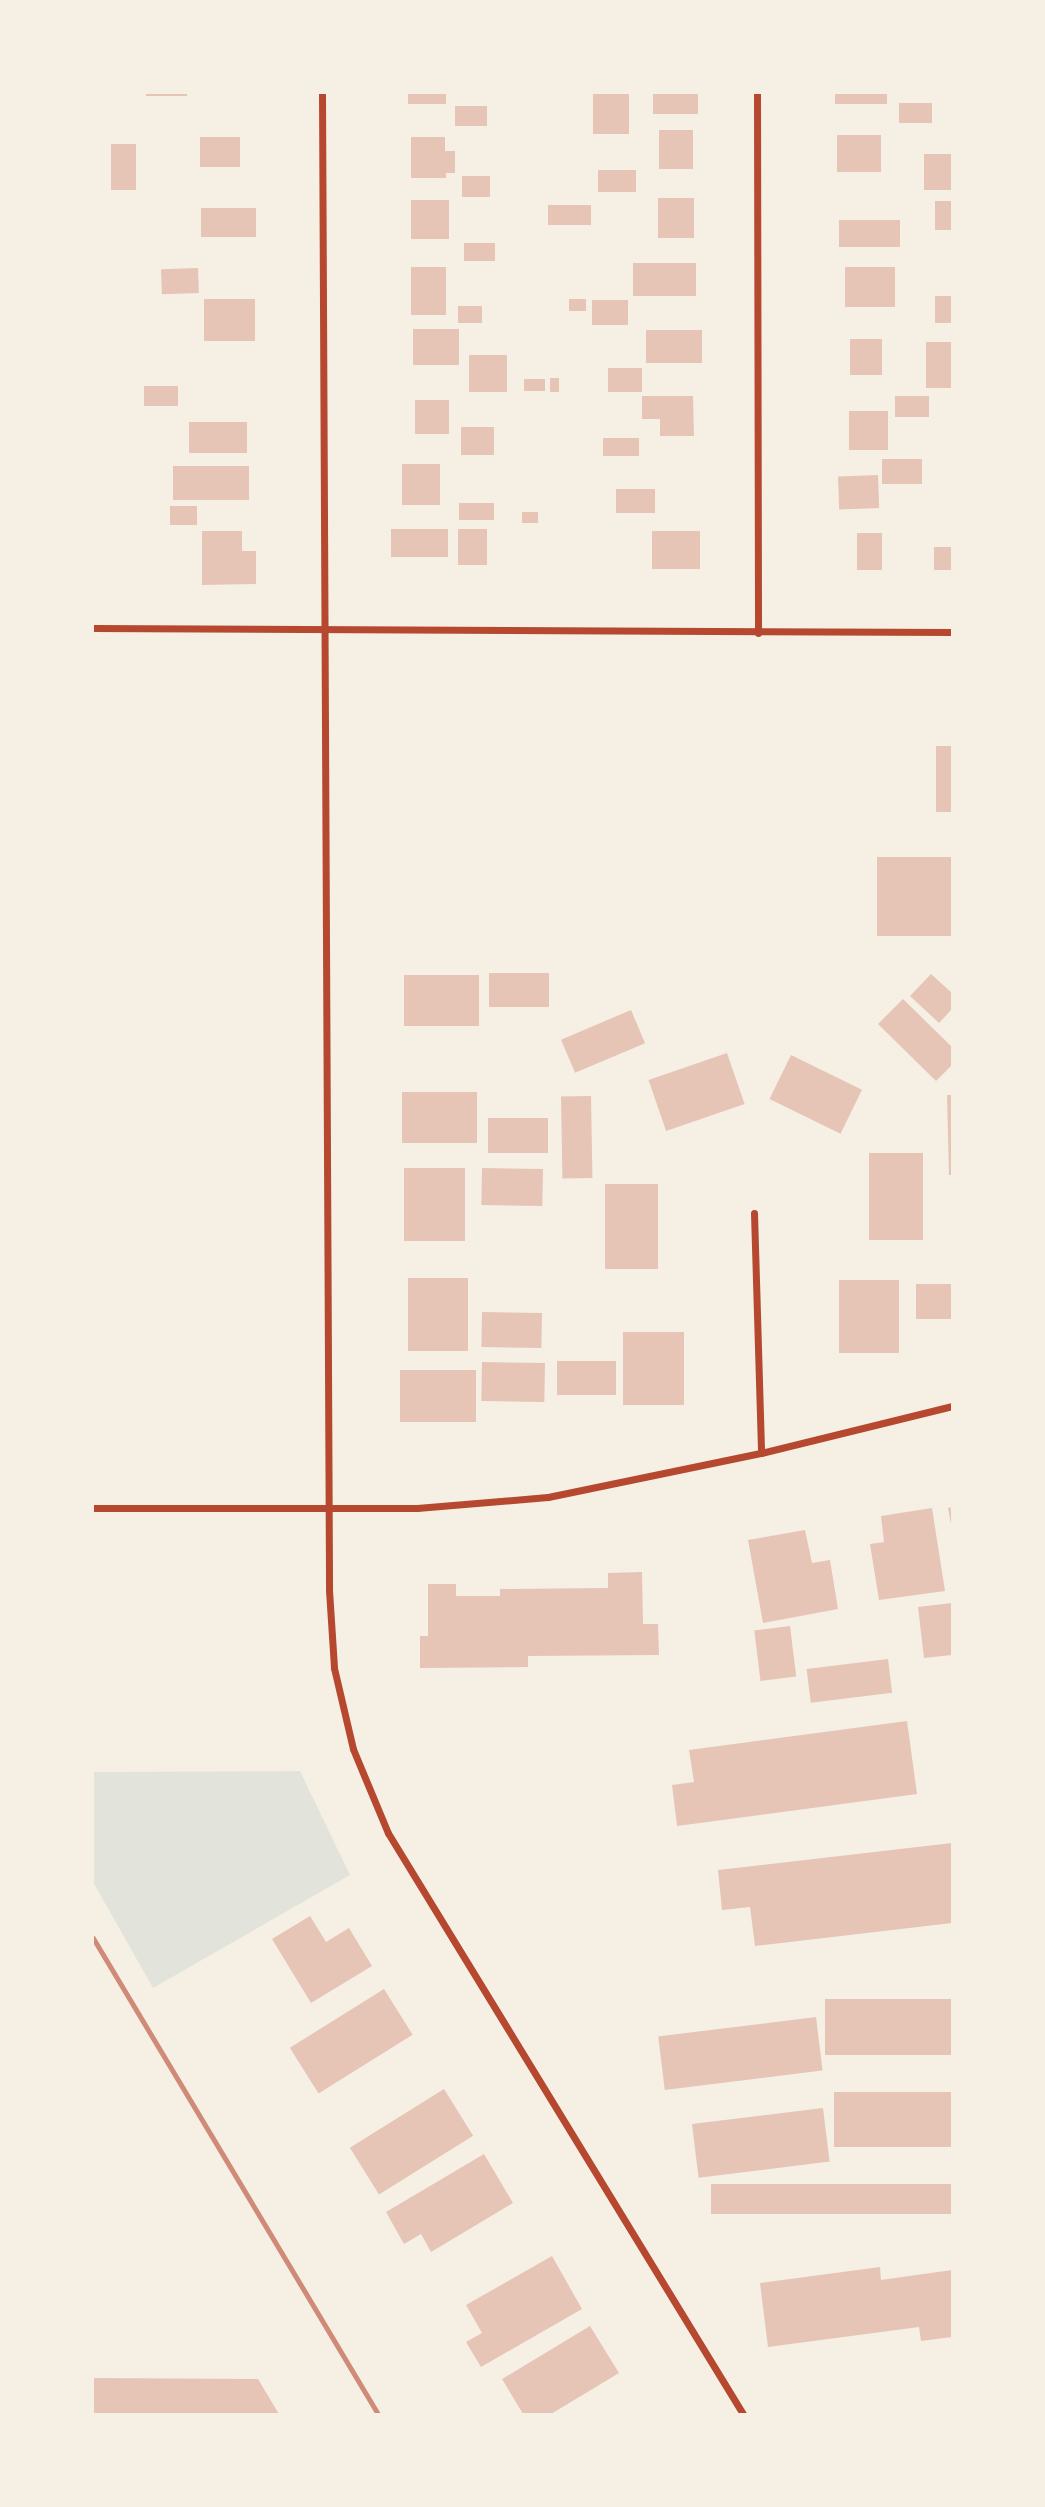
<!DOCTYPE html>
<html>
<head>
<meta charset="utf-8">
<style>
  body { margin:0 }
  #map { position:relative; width:1045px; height:2507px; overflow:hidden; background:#f6efe4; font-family:Inter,sans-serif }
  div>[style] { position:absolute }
  .green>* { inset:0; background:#e2e4dc }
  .building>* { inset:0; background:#e6c5b7; transform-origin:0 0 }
  .minor>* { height:7px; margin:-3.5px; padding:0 3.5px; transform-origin:3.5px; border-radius:3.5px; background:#b5482f }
  .rail>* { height:5px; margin:-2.5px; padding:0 2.5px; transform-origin:2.5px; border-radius:2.5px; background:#cf8b77 }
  span { translate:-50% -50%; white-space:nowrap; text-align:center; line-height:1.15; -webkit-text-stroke:6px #f6efe4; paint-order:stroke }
  .frame { position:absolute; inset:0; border:94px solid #f6efe4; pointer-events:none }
</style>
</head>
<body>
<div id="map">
  <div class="green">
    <div style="clip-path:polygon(300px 1771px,350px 1875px,153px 1988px,93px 1882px,93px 1772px)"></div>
  </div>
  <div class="building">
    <div style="left:146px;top:93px;width:41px;height:3px"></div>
    <div style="left:408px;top:93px;width:38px;height:11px"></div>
    <div style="left:593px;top:93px;width:36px;height:41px"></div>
    <div style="left:653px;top:93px;width:45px;height:21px"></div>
    <div style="left:835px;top:93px;width:52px;height:11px"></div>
    <div style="left:899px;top:103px;width:33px;height:20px"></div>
    <div style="left:455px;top:106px;width:32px;height:20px"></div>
    <div style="left:659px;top:130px;width:34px;height:39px"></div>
    <div style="left:837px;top:135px;width:44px;height:37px"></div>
    <div style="left:240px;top:137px;width:30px;height:40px;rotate:90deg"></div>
    <div style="clip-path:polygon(411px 137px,445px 137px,445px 151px,455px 151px,455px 173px,446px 173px,446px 178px,411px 178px)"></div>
    <div style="left:111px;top:144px;width:25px;height:46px"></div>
    <div style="left:952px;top:154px;width:36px;height:28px;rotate:90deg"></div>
    <div style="left:598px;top:170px;width:38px;height:22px"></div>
    <div style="left:462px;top:176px;width:28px;height:21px"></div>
    <div style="left:658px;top:198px;width:36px;height:40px"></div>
    <div style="left:411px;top:200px;width:38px;height:39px"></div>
    <div style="left:935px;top:201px;width:17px;height:29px"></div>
    <div style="left:548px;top:205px;width:43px;height:20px"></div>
    <div style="left:256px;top:208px;width:29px;height:55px;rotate:90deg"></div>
    <div style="left:900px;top:220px;width:27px;height:61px;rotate:90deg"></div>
    <div style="left:464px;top:243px;width:31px;height:18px"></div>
    <div style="left:633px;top:263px;width:63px;height:33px"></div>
    <div style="left:411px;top:267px;width:35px;height:48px"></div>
    <div style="left:845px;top:267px;width:50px;height:40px"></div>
    <div style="left:198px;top:268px;width:25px;height:37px;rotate:88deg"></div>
    <div style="left:935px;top:296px;width:17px;height:27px"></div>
    <div style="left:255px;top:299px;width:42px;height:51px;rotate:90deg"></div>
    <div style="left:569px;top:299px;width:17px;height:12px"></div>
    <div style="left:628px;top:300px;width:25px;height:36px;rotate:90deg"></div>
    <div style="left:458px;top:306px;width:24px;height:17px"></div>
    <div style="left:459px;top:329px;width:36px;height:46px;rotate:90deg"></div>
    <div style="left:646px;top:330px;width:56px;height:33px"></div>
    <div style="left:850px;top:339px;width:32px;height:36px"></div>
    <div style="left:926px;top:342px;width:26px;height:46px"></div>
    <div style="left:469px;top:355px;width:38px;height:37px"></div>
    <div style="left:608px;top:368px;width:34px;height:24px"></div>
    <div style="left:550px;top:378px;width:9px;height:14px"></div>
    <div style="left:524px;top:379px;width:21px;height:12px"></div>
    <div style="left:178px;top:386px;width:20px;height:34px;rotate:90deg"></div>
    <div style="clip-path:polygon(642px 396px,693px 396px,694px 436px,660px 436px,660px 419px,642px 419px)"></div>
    <div style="left:895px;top:396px;width:34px;height:21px"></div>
    <div style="left:415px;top:400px;width:34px;height:34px"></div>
    <div style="left:849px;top:411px;width:39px;height:39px"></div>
    <div style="left:247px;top:422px;width:31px;height:58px;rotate:90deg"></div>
    <div style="left:494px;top:427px;width:28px;height:33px;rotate:90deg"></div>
    <div style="left:603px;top:438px;width:36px;height:18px"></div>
    <div style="left:882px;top:459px;width:40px;height:25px"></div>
    <div style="left:402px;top:464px;width:38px;height:41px"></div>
    <div style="left:249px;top:466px;width:34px;height:76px;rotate:90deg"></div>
    <div style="left:878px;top:475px;width:33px;height:40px;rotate:88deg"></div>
    <div style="left:616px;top:489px;width:39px;height:24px"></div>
    <div style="left:494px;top:503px;width:17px;height:35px;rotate:90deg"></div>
    <div style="left:170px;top:506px;width:27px;height:19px"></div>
    <div style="left:522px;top:512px;width:16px;height:11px"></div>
    <div style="left:391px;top:529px;width:57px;height:28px"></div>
    <div style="left:458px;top:529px;width:29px;height:36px"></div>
    <div style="clip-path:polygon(202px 531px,242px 531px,242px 551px,256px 551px,256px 584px,202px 585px)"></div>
    <div style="left:652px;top:531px;width:48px;height:38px"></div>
    <div style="left:857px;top:533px;width:25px;height:37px"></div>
    <div style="left:934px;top:547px;width:18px;height:23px"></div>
    <div style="left:936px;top:746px;width:16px;height:66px"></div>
    <div style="left:877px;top:857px;width:75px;height:79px"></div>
    <div style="left:489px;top:973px;width:60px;height:34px"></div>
    <div style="clip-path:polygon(931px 974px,952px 993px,952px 1009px,939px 1023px,910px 996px)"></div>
    <div style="left:404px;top:975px;width:75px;height:51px"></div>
    <div style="clip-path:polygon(903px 999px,952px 1047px,952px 1065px,936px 1081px,878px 1024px)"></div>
    <div style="left:631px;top:1010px;width:36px;height:76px;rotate:67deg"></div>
    <div style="left:727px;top:1053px;width:54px;height:83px;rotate:71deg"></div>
    <div style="left:791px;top:1055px;width:79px;height:49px;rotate:26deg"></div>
    <div style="left:477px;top:1092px;width:51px;height:75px;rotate:90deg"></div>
    <div style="clip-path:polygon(947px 1095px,952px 1095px,952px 1175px,949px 1175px)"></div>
    <div style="left:591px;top:1096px;width:82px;height:30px;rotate:89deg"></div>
    <div style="left:488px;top:1118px;width:60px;height:35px"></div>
    <div style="left:869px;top:1153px;width:54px;height:87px"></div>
    <div style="left:404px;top:1168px;width:61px;height:73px"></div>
    <div style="left:482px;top:1168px;width:61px;height:37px;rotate:1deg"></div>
    <div style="left:658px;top:1184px;width:85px;height:53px;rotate:90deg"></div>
    <div style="left:408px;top:1278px;width:60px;height:73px"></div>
    <div style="left:839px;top:1280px;width:60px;height:73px"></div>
    <div style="left:916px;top:1284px;width:36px;height:35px"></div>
    <div style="left:482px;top:1312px;width:60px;height:35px;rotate:1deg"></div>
    <div style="left:623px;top:1332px;width:61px;height:73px"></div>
    <div style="left:557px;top:1361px;width:59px;height:34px"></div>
    <div style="left:482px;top:1362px;width:63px;height:39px;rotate:1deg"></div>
    <div style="left:400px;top:1370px;width:76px;height:52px"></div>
    <div style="clip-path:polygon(952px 1507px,952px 1524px,951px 1524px,948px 1508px)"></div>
    <div style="clip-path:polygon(932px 1508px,945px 1591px,879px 1600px,870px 1544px,884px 1542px,881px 1516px)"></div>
    <div style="clip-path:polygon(805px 1530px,812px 1563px,830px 1560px,838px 1609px,763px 1623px,748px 1540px)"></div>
    <div style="clip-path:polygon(642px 1572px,643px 1624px,658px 1624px,659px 1655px,528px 1656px,528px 1667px,420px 1668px,420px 1636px,428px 1636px,428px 1584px,456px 1584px,456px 1596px,500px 1596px,500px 1589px,608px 1588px,608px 1573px)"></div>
    <div style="clip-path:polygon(952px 1603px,952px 1655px,924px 1658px,918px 1607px)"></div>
    <div style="left:790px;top:1626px;width:51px;height:36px;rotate:83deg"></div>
    <div style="left:888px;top:1659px;width:34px;height:82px;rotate:83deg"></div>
    <div style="clip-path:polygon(907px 1721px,917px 1794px,677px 1826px,672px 1785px,694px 1782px,689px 1750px)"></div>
    <div style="clip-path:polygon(952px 1843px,952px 1923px,755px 1946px,750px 1907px,722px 1910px,718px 1870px)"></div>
    <div style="clip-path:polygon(310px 1916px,326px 1942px,349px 1928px,372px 1966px,311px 2003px,272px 1939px)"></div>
    <div style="left:384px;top:1989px;width:54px;height:111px;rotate:58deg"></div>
    <div style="left:952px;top:1999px;width:56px;height:127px;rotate:90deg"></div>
    <div style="left:816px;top:2017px;width:54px;height:159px;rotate:83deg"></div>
    <div style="left:444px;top:2089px;width:55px;height:111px;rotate:58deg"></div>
    <div style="left:952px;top:2092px;width:55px;height:118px;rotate:90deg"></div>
    <div style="left:823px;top:2108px;width:54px;height:132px;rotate:83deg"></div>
    <div style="clip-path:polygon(484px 2154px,513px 2203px,431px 2252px,421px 2234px,404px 2244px,386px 2212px)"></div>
    <div style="left:952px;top:2184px;width:30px;height:241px;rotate:90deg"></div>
    <div style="clip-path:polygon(552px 2256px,582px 2309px,481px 2367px,466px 2342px,482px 2333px,466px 2305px)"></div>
    <div style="clip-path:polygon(880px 2267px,881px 2280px,952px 2270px,952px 2337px,921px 2341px,919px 2327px,768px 2347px,760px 2283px)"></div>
    <div style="clip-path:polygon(590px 2326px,619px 2373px,551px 2414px,523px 2414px,502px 2379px)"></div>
    <div style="clip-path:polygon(93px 2378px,258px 2379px,279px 2414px,93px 2414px)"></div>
  </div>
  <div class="minor">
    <div style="left:322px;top:93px;width:1497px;rotate:89.73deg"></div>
    <div style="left:329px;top:1590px;width:78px;rotate:86.3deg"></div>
    <div style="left:334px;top:1668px;width:83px;rotate:76.8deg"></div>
    <div style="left:353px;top:1749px;width:91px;rotate:67.4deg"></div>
    <div style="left:388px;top:1833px;width:681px;rotate:58.57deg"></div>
    <div style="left:757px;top:93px;width:540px;rotate:89.89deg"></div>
    <div style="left:93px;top:628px;width:859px;rotate:0.27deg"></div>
    <div style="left:754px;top:1213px;width:240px;rotate:88.3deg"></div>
    <div style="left:93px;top:1508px;width:324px"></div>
    <div style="left:417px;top:1508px;width:131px;rotate:-4.8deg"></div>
    <div style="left:548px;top:1497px;width:217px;rotate:-11.7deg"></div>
    <div style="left:761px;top:1453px;width:197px;rotate:-13.8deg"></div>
  </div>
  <div class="rail">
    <div style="left:93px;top:1938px;width:555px;rotate:59.09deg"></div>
  </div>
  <div class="frame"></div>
</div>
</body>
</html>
